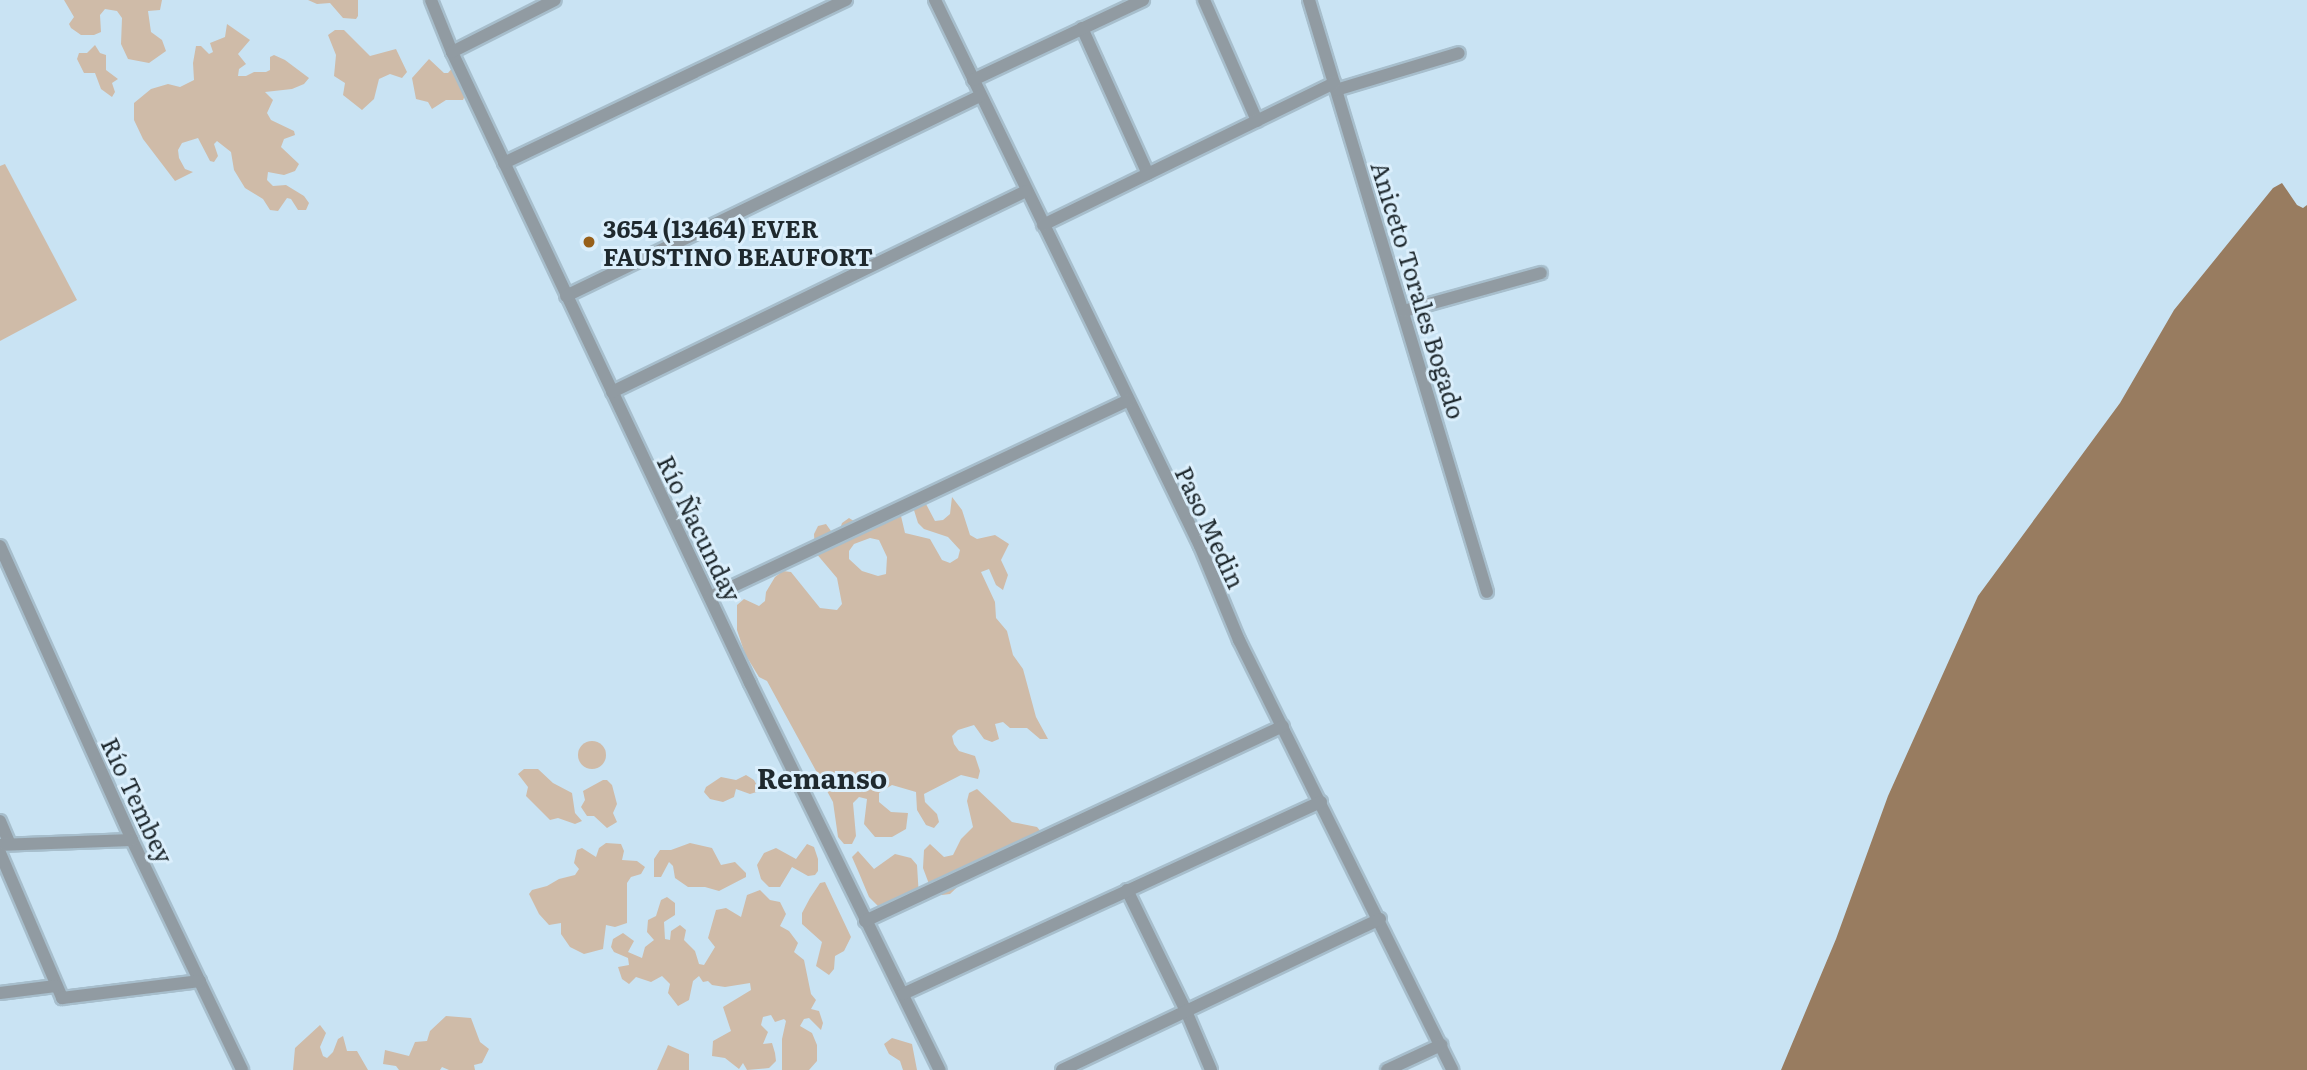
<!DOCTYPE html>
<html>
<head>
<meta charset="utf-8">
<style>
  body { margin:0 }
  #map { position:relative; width:2307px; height:1070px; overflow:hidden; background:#c9e3f3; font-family:Literata,serif }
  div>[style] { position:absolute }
  .green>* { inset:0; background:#cfbba8 }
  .round { border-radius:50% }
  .water>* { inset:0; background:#987c60 }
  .roads { filter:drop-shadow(2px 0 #a7becc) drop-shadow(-2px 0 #a7becc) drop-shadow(0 2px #a7becc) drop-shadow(0 -2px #a7becc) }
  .minor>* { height:12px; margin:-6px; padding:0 6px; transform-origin:6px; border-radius:6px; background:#919ba2 }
  .dots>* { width:19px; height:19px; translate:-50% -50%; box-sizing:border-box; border:4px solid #dbeffc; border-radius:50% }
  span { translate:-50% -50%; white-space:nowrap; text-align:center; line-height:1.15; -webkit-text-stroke:6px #dbeffc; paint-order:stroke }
  .poi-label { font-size:24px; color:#1f292e; font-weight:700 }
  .left { translate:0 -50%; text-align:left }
  .street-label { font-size:24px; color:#1f292e }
  .quarter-label { font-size:28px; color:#1f292e; font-weight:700 }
</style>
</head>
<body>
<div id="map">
  <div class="green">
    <div style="clip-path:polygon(64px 0,162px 0,160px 10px,148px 11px,151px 32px,162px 40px,166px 51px,149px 63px,128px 59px,121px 44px,122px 18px,117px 11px,105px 9px,100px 15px,101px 32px,94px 35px,81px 35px,71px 28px,69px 24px,74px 17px)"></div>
    <div style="clip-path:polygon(308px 0,358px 0,358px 16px,356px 19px,343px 18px,330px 3px,317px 4px)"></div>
    <div style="clip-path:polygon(227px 24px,250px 40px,238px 54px,246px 64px,239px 69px,238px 76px,246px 76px,254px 72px,266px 72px,270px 70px,270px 57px,274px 55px,285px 60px,309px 78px,304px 84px,292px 89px,265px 92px,273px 100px,267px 113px,271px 120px,294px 131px,295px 135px,284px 139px,281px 147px,299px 164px,295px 171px,284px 175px,268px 172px,267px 180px,273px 186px,286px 185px,304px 196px,309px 203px,306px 210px,298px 210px,291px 199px,287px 198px,278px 211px,270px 210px,263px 199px,245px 188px,234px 170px,231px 152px,217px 141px,214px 144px,218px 156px,214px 162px,210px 161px,198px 138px,182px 143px,178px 150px,179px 158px,185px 169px,193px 172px,175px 181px,143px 139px,134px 120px,134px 103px,151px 89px,168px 84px,180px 87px,194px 80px,193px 63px,196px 46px,201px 46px,209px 54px,213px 52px,210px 43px,225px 37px)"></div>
    <div style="clip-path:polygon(344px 30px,370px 56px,396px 49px,407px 72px,402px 78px,390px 74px,379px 79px,374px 99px,362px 110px,343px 95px,345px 83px,334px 76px,336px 55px,328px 35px,335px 30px)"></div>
    <div style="clip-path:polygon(95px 45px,100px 53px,106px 55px,106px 70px,118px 79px,112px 83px,115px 92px,112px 97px,101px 89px,95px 73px,84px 73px,77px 59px,79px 53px,87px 53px)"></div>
    <div style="clip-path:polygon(429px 59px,444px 73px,448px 73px,454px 66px,468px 89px,463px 100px,446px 100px,432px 109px,428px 102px,416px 99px,412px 78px)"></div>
    <div style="clip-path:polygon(5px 164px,77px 300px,0 341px,0 166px)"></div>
    <div style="clip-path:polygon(evenodd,952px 497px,962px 510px,970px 535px,977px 539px,995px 535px,1009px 544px,1001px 560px,1008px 575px,1003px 590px,996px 585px,989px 569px,981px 572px,995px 602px,996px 618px,1007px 631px,1013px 655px,1023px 669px,1036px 717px,1048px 739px,1040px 739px,1027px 728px,1010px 728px,1003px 722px,995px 724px,999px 739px,992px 742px,984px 739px,974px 725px,958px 730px,952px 736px,954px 744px,959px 751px,975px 756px,980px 771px,978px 779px,961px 775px,924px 794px,925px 802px,937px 814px,939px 822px,934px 828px,926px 825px,917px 810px,916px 792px,892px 785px,879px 793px,879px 802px,891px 812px,908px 813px,906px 829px,892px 837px,875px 837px,864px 824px,867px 799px,859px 797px,853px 803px,856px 836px,852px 844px,844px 844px,838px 837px,833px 802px,767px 681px,759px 677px,745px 654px,737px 630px,737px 605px,744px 599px,759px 606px,765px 601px,766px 592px,775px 577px,783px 571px,791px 572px,820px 608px,837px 610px,842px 604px,837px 578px,815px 552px,814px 534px,818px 526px,826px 524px,831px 531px,839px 532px,842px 523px,849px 518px,857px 523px,895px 510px,901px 516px,905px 533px,930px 539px,942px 560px,950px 563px,958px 558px,960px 550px,948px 537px,924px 529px,918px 523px,913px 507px,918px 500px,926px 504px,935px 521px,943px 520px,950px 514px,952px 497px,870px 538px,879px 540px,887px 557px,886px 574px,878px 576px,862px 571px,849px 559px,849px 551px,854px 544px,870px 538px)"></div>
    <div class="round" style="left:578px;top:741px;width:28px;height:28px"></div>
    <div style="clip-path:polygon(524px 769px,538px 769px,553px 783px,572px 793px,575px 813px,582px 821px,575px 824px,558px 818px,550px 820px,526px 796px,528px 787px,518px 774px)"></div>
    <div style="clip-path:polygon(746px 775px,754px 780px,760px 791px,750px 794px,736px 789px,734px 797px,723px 802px,710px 799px,704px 792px,706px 787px,721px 777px,736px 780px)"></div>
    <div style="clip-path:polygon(603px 780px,607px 780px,612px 785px,617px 804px,613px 813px,617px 822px,607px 828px,594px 816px,587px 816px,581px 807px,585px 800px,583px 791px)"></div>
    <div style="clip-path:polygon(977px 789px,1012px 822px,1037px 827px,1042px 833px,1041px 841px,1030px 852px,968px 877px,950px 894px,942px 895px,929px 884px,923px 868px,924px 850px,930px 844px,944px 857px,953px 855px,961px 839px,973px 827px,967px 801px,969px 793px)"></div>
    <div style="clip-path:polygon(606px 843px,621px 844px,624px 851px,622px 860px,637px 861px,645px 867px,641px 874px,631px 877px,627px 883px,627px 923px,615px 927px,606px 925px,603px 949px,584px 954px,570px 947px,561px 934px,561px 923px,549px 925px,539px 914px,529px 894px,532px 890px,547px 886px,559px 879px,575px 875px,579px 869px,574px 863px,577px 850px,582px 848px,596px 857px,599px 848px)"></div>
    <div style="clip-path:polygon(690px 843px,712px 848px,721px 865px,735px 862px,746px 873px,746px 877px,719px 891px,705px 887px,688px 887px,675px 878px,673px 866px,669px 862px,661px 877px,654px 877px,654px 859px,660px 850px,671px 850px)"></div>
    <div style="clip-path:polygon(807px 844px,814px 847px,818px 859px,818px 871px,815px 875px,808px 876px,792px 867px,780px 887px,769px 887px,761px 879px,757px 865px,764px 853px,776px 848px,796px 859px)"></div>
    <div style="clip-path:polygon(858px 851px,874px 869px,895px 854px,911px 858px,917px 865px,919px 897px,882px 910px,869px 897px,859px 873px,852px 857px)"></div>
    <div style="clip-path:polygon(825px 882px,851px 937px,844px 951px,835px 956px,834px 969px,829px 975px,816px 966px,822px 942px,802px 924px,802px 913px,810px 898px,820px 883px)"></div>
    <div style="clip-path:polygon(760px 890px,770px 900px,780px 902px,786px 914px,780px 926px,789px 931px,798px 943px,794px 952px,804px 960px,811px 994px,816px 1000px,811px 1009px,819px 1011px,823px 1023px,821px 1030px,809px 1018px,804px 1019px,800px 1026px,812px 1033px,817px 1045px,817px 1061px,809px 1070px,782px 1070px,782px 1039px,786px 1021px,784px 1019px,775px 1022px,771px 1015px,763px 1017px,761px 1025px,768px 1032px,763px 1044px,772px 1043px,775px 1053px,776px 1061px,769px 1068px,747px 1070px,743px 1063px,739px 1069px,725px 1058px,712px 1056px,713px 1041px,731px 1031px,723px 1007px,751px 990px,750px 983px,725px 987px,712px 985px,708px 981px,703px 982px,699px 976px,693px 981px,689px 1000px,678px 1006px,668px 993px,670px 984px,662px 976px,651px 982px,636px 977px,629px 984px,622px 979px,618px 967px,629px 965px,628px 958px,614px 952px,611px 947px,613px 939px,623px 933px,634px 941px,628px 952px,642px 958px,645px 947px,654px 940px,647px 932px,648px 920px,656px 916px,661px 900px,667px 897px,675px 903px,675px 915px,664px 922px,665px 939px,670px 940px,671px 931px,680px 925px,686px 930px,684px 940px,695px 951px,699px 964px,704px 965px,715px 947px,708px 938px,716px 910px,726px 908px,741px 917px,747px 895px)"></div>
    <div style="clip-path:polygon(446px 1016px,471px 1018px,480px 1042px,489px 1049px,482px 1063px,474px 1065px,475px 1070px,449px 1070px,442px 1067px,440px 1070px,399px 1070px,396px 1066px,383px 1064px,385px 1050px,409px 1056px,415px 1042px,427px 1041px,430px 1031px)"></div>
    <div style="clip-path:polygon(320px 1025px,326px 1033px,320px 1047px,323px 1056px,327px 1058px,333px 1052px,338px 1039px,343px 1036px,347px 1051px,357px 1051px,368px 1070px,293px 1070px,295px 1048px)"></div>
    <div style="clip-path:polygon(892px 1038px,912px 1044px,917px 1070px,903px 1070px,900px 1061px,889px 1054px,884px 1044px)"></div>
    <div style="clip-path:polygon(668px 1045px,689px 1054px,689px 1070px,657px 1070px)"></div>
  </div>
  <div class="water">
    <div style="clip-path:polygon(2282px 183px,2297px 205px,2303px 208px,2307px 205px,2307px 1070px,1781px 1070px,1836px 939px,1888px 796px,1978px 596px,2120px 403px,2174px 310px,2273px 188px)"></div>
  </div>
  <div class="roads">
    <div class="minor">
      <div style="left:431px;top:0;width:56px;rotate:68deg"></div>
      <div style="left:452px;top:52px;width:698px;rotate:64.72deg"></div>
      <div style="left:750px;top:683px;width:431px;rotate:63.9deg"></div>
      <div style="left:935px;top:0;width:607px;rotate:64.11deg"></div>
      <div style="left:1200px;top:546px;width:102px;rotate:67.5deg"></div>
      <div style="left:1239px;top:640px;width:480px;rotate:63.6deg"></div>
      <div style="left:1204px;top:0;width:132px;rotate:66.3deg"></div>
      <div style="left:1309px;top:0;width:618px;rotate:73.27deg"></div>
      <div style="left:1082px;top:28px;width:160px;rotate:65.7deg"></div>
      <div style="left:452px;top:52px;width:115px;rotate:-26.8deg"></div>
      <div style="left:973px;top:80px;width:188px;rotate:-25.2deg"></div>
      <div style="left:1336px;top:90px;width:128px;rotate:-16.7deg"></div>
      <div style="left:504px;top:163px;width:379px;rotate:-25.5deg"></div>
      <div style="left:1043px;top:225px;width:324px;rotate:-26deg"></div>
      <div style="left:566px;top:296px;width:460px;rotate:-25.8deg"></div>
      <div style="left:1404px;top:311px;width:142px;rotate:-15.5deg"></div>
      <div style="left:612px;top:392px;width:460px;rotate:-25.9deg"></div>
      <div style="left:0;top:546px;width:322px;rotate:65.8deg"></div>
      <div style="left:132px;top:840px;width:255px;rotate:64.4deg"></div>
      <div style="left:710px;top:597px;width:462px;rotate:-25.2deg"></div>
      <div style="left:0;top:821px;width:25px;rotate:67deg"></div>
      <div style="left:0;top:845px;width:132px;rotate:-2.2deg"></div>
      <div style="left:0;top:853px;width:158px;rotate:66.8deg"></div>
      <div style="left:62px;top:998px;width:139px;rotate:-7deg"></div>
      <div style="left:1127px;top:890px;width:135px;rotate:64deg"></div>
      <div style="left:1186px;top:1011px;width:64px;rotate:67deg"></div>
      <div style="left:865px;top:921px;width:461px;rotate:-25deg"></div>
      <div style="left:0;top:993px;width:56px;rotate:-7.1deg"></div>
      <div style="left:903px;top:994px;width:460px;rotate:-24.7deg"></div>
      <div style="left:1062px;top:1070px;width:352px;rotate:-25.4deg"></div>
      <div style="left:1387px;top:1070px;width:60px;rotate:-24.8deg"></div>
    </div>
  </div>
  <div class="dots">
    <div style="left:589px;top:242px;background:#97601a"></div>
  </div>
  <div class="poi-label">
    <span class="left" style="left:603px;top:242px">3654 (13464) EVER<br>FAUSTINO BEAUFORT</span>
  </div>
  <div class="street-label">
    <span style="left:1419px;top:290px;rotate:73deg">Aniceto Torales Bogado</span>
    <span style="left:1211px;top:527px;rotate:65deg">Paso Medin</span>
    <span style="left:700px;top:528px;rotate:64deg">Río Ñacunday</span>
    <span style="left:138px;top:800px;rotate:65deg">Río Tembey</span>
  </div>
  <div class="quarter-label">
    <span style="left:822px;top:777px">Remanso</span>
  </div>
</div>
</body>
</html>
